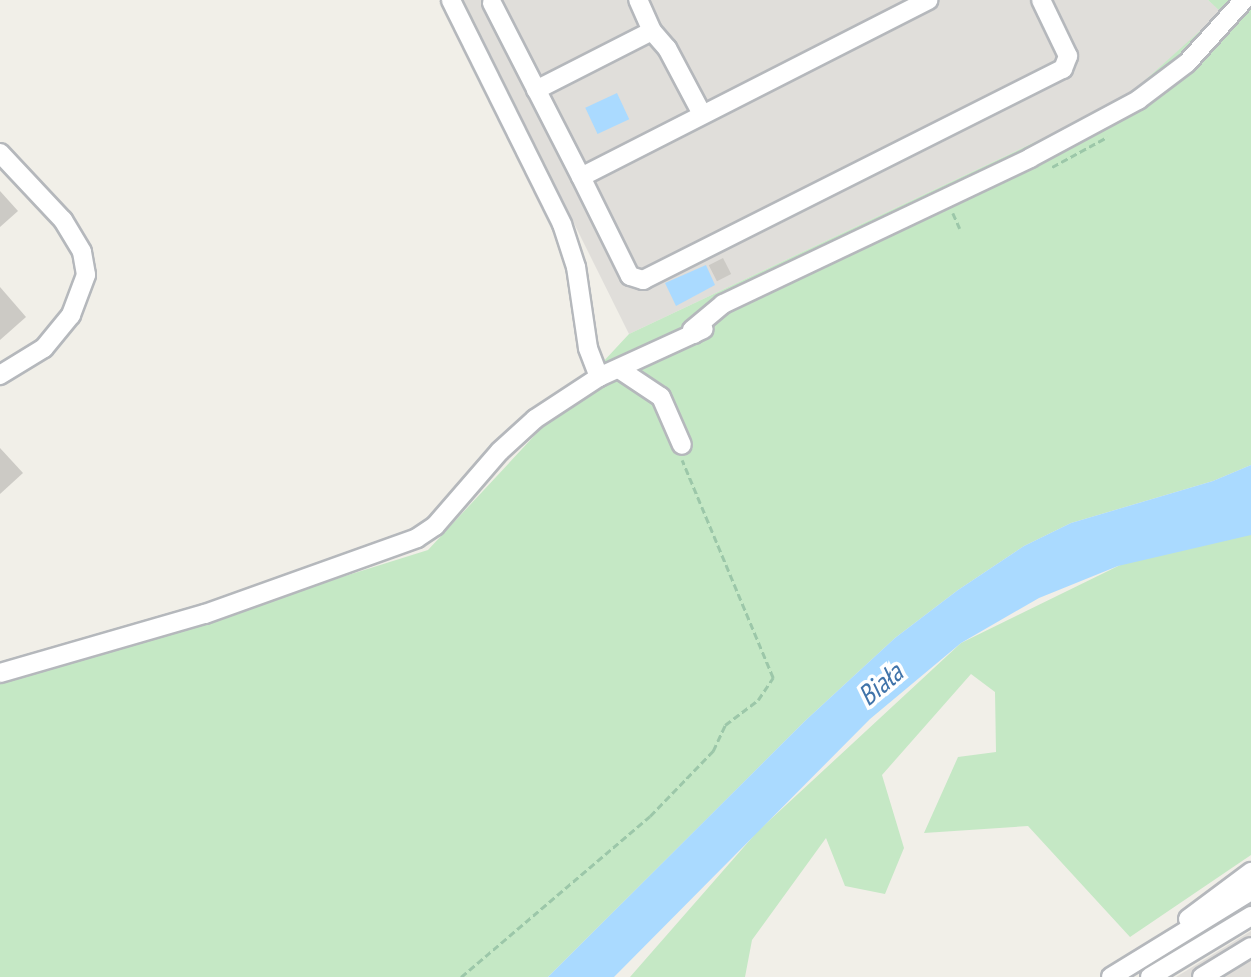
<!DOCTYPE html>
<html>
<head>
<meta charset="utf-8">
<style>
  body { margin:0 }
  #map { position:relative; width:1251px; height:977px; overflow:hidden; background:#f1efe8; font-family:"PT Sans Narrow",sans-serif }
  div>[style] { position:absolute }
  .industrial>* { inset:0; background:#e0deda }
  .green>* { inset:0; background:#c5e8c5 }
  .water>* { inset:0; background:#aadaff; transform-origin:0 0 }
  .building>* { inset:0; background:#cccac5; transform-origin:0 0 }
  .path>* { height:2.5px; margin-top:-1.25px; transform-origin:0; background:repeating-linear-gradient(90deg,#9cc7a9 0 7px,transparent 0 10.5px) }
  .roads { filter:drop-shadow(2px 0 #b5b8bc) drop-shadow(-2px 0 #b5b8bc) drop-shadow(0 2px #b5b8bc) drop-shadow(0 -2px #b5b8bc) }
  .minor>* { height:18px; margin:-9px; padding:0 9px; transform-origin:9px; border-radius:9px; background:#fff }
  span { translate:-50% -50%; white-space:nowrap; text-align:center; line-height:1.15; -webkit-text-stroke:7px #fff; paint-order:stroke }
  .water-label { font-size:28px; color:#4174aa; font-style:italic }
</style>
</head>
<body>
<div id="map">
  <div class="industrial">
    <div style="clip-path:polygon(463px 0,1208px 0,1222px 12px,1122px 101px,629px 334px)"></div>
    <div style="clip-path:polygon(1251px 931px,1251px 977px,1176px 977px)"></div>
  </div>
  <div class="green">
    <div style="clip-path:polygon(1208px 0,1251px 0,1251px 465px,1213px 481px,1071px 523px,1024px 546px,958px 590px,895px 638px,806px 720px,548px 977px,0 977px,0 684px,428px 550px,629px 334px,1122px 101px,1221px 12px)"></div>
    <div style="clip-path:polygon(1251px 501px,1251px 855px,1130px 937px,1028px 826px,924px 833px,958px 757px,996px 752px,995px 692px,971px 674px,882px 775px,904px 848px,885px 894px,845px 886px,826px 838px,752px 940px,745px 977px,630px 977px,757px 832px,961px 643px)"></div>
  </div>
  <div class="water">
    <div style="left:617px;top:93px;width:29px;height:35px;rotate:65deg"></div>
    <div style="clip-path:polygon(706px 265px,715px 285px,676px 306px,665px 283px)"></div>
    <div style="clip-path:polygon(1251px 465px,1251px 535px,1118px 566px,1039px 598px,961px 643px,870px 719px,614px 977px,548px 977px,806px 720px,895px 638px,958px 590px,1024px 546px,1071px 523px,1213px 481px)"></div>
  </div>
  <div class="building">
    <div style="clip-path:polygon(0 191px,18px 211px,0 227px)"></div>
    <div style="left:723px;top:258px;width:18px;height:16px;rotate:63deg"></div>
    <div style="clip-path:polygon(0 287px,26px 317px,0 340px)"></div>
    <div style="clip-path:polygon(0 448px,23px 473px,0 494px)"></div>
  </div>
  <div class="path">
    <div style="left:1052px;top:167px;width:63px;rotate:-28.6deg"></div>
    <div style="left:953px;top:213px;width:17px;rotate:66deg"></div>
    <div style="left:461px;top:977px;width:248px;rotate:-40.4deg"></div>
    <div style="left:650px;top:816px;width:91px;rotate:-45.9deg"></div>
    <div style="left:713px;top:751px;width:29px;rotate:-65deg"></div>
    <div style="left:725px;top:725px;width:41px;rotate:-37.1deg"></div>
    <div style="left:758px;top:700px;width:27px;rotate:-56deg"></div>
    <div style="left:773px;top:678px;width:236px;rotate:-112.7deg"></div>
  </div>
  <div class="roads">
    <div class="minor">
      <div style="left:492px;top:3px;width:195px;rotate:62.9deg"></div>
      <div style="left:581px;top:177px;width:390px;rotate:-27deg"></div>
      <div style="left:652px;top:31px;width:23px;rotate:49deg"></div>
      <div style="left:667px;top:48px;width:75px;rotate:62.1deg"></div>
      <div style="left:536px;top:90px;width:130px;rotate:-27deg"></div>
      <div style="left:652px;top:31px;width:34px;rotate:-114deg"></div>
      <div style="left:0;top:153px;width:92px;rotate:46.8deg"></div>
      <div style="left:63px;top:220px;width:37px;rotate:59deg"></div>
      <div style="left:82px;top:252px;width:23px;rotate:80deg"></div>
      <div style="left:86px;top:275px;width:43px;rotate:110.6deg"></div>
      <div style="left:71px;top:315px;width:43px;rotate:129.3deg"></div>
      <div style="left:44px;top:348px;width:52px;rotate:148.5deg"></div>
      <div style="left:581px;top:177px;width:110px;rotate:63.7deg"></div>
      <div style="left:630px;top:276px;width:14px;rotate:17deg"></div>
      <div style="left:643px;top:280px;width:470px;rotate:-26.7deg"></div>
      <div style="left:1063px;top:69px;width:14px;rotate:-69deg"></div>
      <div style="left:1068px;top:56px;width:62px;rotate:-115.7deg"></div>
      <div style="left:694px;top:334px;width:4px;rotate:-117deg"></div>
      <div style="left:692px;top:330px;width:40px;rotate:-40deg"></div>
      <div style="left:723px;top:304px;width:340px;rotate:-25.4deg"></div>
      <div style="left:1030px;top:158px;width:123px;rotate:-28.2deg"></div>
      <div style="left:1138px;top:100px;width:61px;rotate:-37.1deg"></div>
      <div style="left:1187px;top:63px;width:85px;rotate:-47.9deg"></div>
      <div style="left:619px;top:369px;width:50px;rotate:33.7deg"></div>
      <div style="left:661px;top:397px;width:52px;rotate:66.4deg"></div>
      <div style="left:599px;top:377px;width:115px;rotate:-24.6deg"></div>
      <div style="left:0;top:673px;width:213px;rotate:-16.1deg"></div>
      <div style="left:205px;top:614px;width:225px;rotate:-19.7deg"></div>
      <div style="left:417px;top:538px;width:22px;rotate:-34deg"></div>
      <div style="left:435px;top:526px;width:99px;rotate:-49.1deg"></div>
      <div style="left:500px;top:451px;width:47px;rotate:-42.4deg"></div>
      <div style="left:535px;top:419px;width:77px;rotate:-33.3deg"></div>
      <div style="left:599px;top:377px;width:31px;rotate:-111deg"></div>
      <div style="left:588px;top:348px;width:82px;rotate:-98.4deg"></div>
      <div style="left:576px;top:267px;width:45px;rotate:-108deg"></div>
      <div style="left:562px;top:224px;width:250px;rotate:-116.4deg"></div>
      <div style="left:1188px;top:919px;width:79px;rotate:-36.7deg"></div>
      <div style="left:1111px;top:977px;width:164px;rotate:-31.6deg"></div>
      <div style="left:1150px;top:977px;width:118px;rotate:-31.1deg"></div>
      <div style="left:1202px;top:977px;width:57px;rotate:-31.5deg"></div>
    </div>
  </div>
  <div class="water-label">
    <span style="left:880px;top:684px;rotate:-40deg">Biała</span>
  </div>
</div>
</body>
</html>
